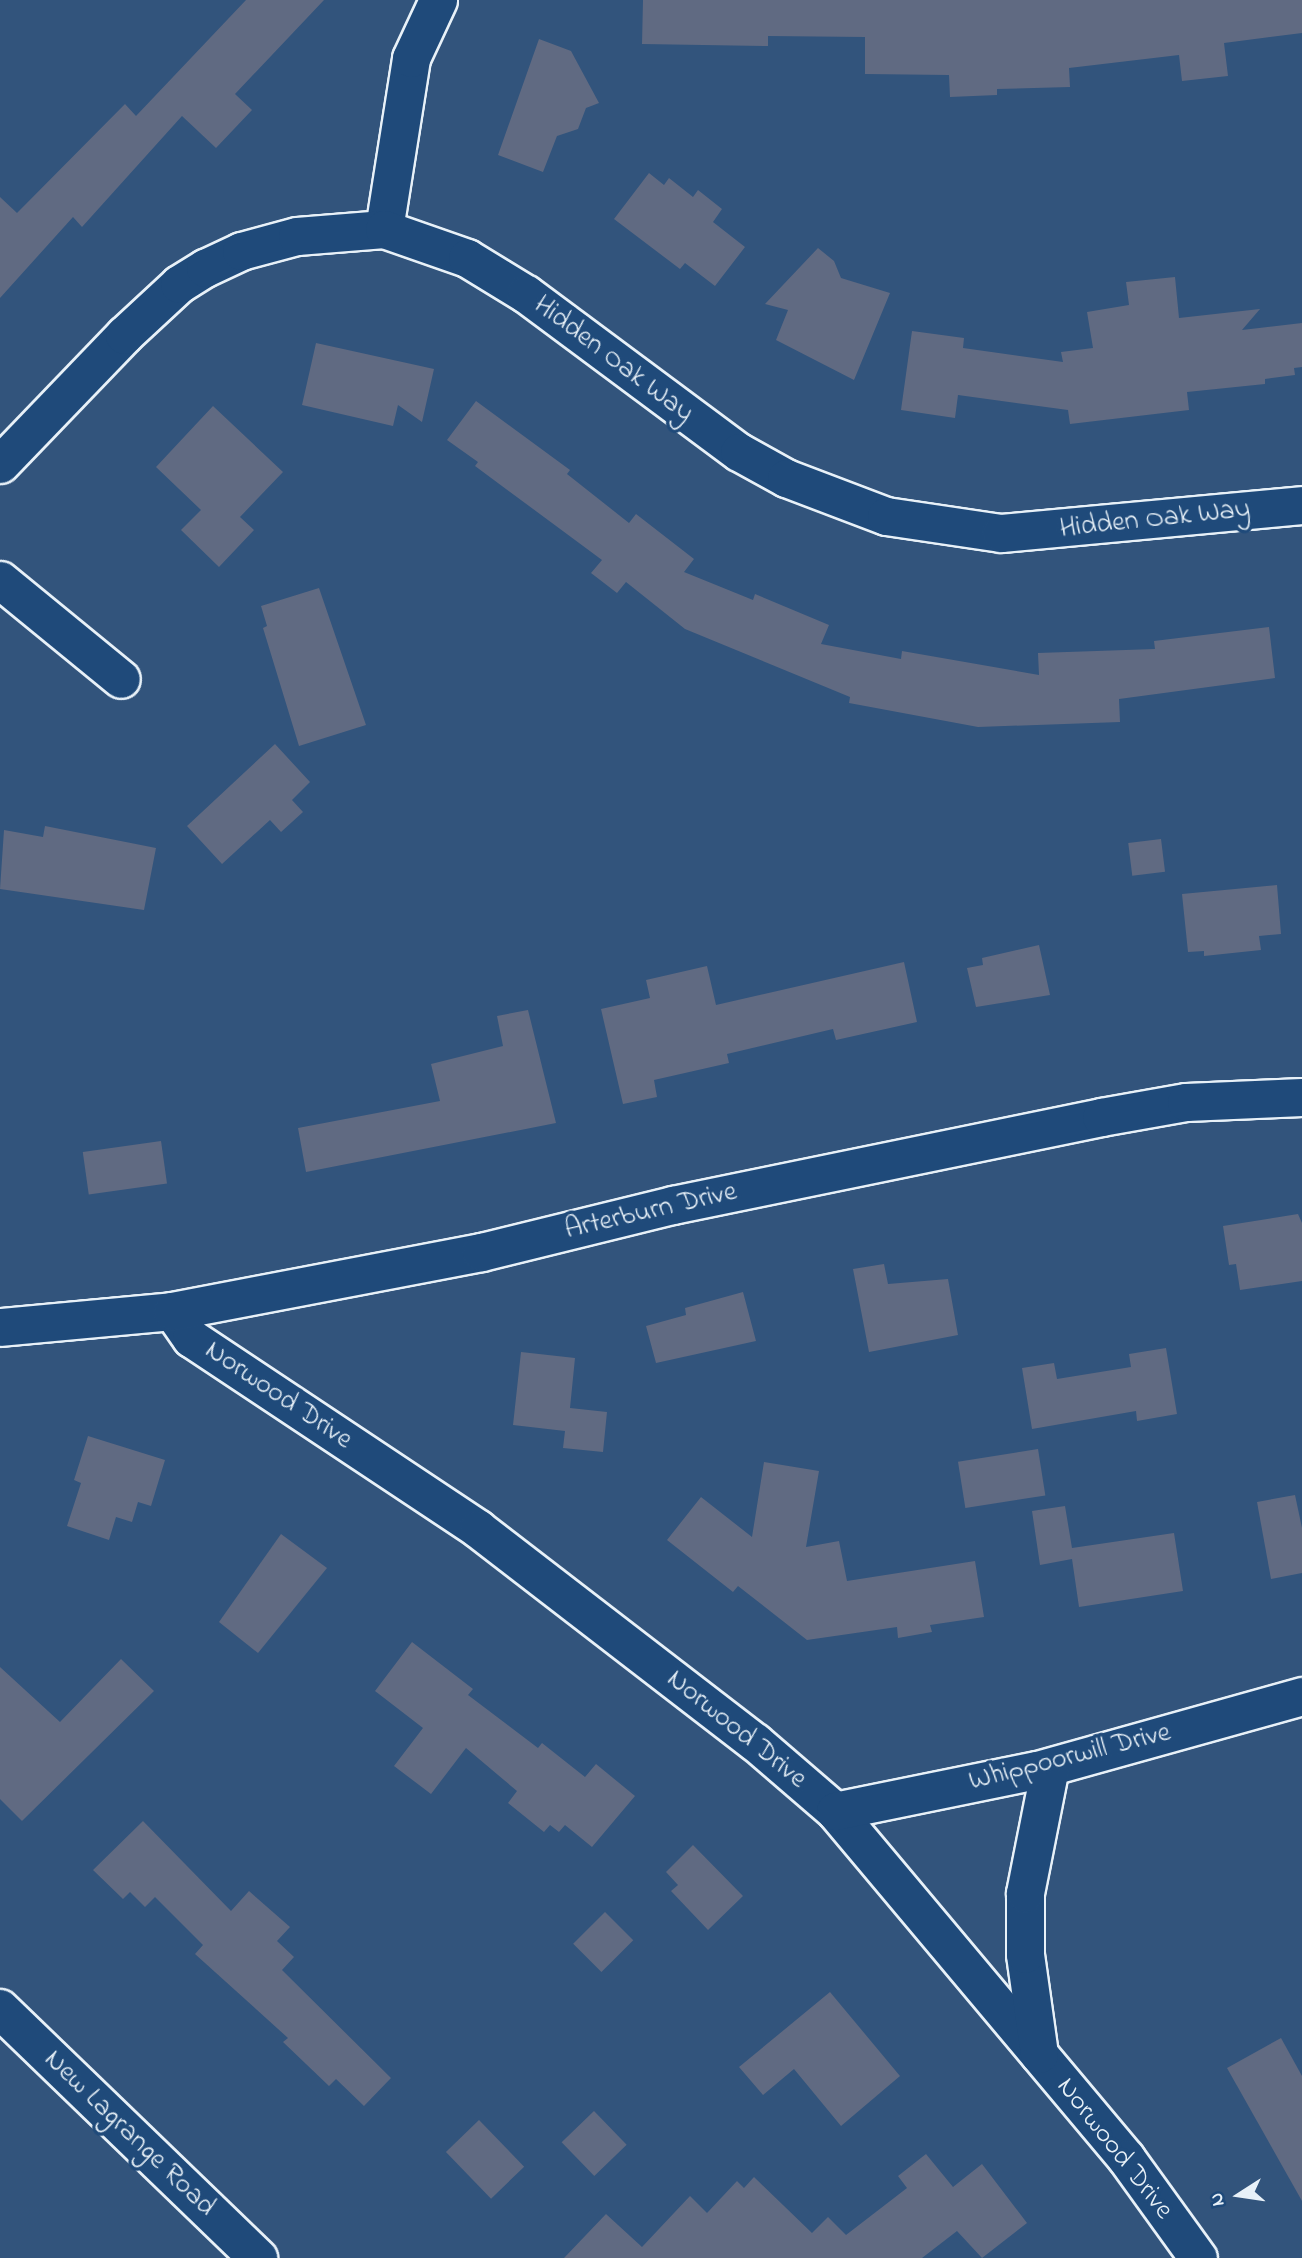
<!DOCTYPE html>
<html>
<head>
<meta charset="utf-8">
<style>
  body { margin:0 }
  #map { position:relative; width:1302px; height:2258px; overflow:hidden; background:#32547c; font-family:"Indie Flower",sans-serif }
  div>[style] { position:absolute }
  .building>* { inset:0; background:#606a82; transform-origin:0 0 }
  .roads { filter:drop-shadow(2px 0 #e8f1f8) drop-shadow(-2px 0 #e8f1f8) drop-shadow(0 2px #e8f1f8) drop-shadow(0 -2px #e8f1f8) }
  .minor>* { height:37px; margin:-18.5px; padding:0 18.5px; transform-origin:18.5px; border-radius:18.5px; background:#1f4a7a }
  .secondary>* { height:38px; margin:-19px; padding:0 19px; transform-origin:19px; border-radius:19px; background:#1f4a7a }
  span { translate:-50% -50%; white-space:nowrap; text-align:center; line-height:1.15; -webkit-text-stroke:7px #1f4a7a; paint-order:stroke }
  .street-label { font-size:28px; color:#e8f1f8 }
  .north { position:absolute; left:1204px; top:2160px; width:70px; height:70px; -webkit-text-stroke:5px #1f4a7a; paint-order:stroke; rotate:258deg; font-size:19px; font-weight:700; line-height:28px; text-align:center; color:#e8f1f8 }
  .north::after { content:''; display:block; margin:auto; width:24px; height:32px; background:#e8f1f8; clip-path:polygon(50% 0,100% 100%,50% 72%,0 100%) }
</style>
</head>
<body>
<div id="map">
  <div class="building">
    <div style="clip-path:polygon(246px 0,324px 0,235px 94px,252px 110px,216px 148px,182px 116px,82px 227px,73px 217px,0 298px,0 197px,17px 213px,125px 104px,136px 116px)"></div>
    <div style="clip-path:polygon(643px 0,1302px 0,1302px 33px,1224px 43px,1228px 76px,1182px 81px,1179px 55px,1069px 68px,1070px 87px,997px 89px,997px 95px,950px 97px,949px 75px,865px 74px,865px 37px,768px 36px,768px 46px,642px 44px)"></div>
    <div style="clip-path:polygon(539px 39px,571px 51px,599px 103px,586px 108px,578px 129px,557px 136px,543px 172px,498px 155px)"></div>
    <div style="clip-path:polygon(649px 173px,664px 185px,669px 178px,693px 197px,698px 190px,722px 209px,713px 222px,745px 247px,715px 286px,685px 263px,680px 269px,614px 219px)"></div>
    <div style="clip-path:polygon(818px 248px,834px 261px,841px 278px,890px 293px,854px 380px,776px 340px,788px 310px,765px 304px)"></div>
    <div style="clip-path:polygon(1175px 277px,1179px 318px,1260px 309px,1242px 330px,1302px 323px,1302px 367px,1294px 368px,1295px 375px,1265px 379px,1265px 384px,1187px 392px,1189px 410px,1070px 424px,1068px 410px,958px 395px,955px 418px,901px 410px,912px 331px,964px 338px,963px 348px,1063px 362px,1061px 352px,1093px 348px,1087px 312px,1129px 305px,1126px 282px)"></div>
    <div style="clip-path:polygon(316px 343px,434px 369px,422px 422px,398px 405px,393px 426px,302px 405px)"></div>
    <div style="clip-path:polygon(476px 401px,570px 470px,567px 474px,629px 523px,636px 514px,694px 559px,684px 572px,753px 600px,755px 594px,829px 625px,821px 644px,901px 659px,902px 651px,1039px 675px,1038px 653px,1155px 649px,1154px 641px,1269px 627px,1275px 678px,1119px 699px,1120px 722px,978px 727px,849px 703px,850px 697px,685px 629px,626px 582px,617px 593px,591px 573px,602px 560px,475px 466px,478px 462px,447px 440px)"></div>
    <div style="clip-path:polygon(213px 406px,283px 472px,240px 517px,254px 530px,219px 567px,181px 530px,201px 510px,156px 467px)"></div>
    <div style="clip-path:polygon(319px 588px,366px 725px,299px 746px,263px 628px,267px 626px,261px 606px)"></div>
    <div style="clip-path:polygon(275px 744px,310px 782px,292px 800px,303px 812px,281px 832px,270px 820px,222px 864px,187px 826px)"></div>
    <div style="clip-path:polygon(45px 826px,156px 848px,144px 910px,0 889px,4px 830px,43px 837px)"></div>
    <div style="left:1161px;top:839px;width:33px;height:33px;rotate:83deg"></div>
    <div style="clip-path:polygon(1277px 885px,1281px 934px,1259px 936px,1261px 950px,1204px 956px,1204px 951px,1188px 952px,1182px 894px)"></div>
    <div style="clip-path:polygon(1039px 945px,1050px 995px,976px 1007px,967px 968px,983px 965px,982px 958px)"></div>
    <div style="clip-path:polygon(904px 962px,917px 1022px,836px 1040px,833px 1029px,727px 1054px,729px 1063px,654px 1080px,657px 1097px,623px 1104px,601px 1009px,650px 998px,646px 980px,707px 966px,716px 1005px)"></div>
    <div style="clip-path:polygon(528px 1010px,556px 1123px,306px 1172px,298px 1128px,440px 1101px,431px 1064px,503px 1046px,497px 1016px)"></div>
    <div style="left:161px;top:1141px;width:43px;height:79px;rotate:82deg"></div>
    <div style="clip-path:polygon(1298px 1214px,1302px 1223px,1302px 1281px,1240px 1290px,1236px 1264px,1229px 1265px,1223px 1226px)"></div>
    <div style="clip-path:polygon(884px 1264px,888px 1284px,948px 1279px,958px 1335px,869px 1352px,853px 1269px)"></div>
    <div style="clip-path:polygon(743px 1292px,756px 1341px,656px 1363px,646px 1326px,686px 1315px,685px 1308px)"></div>
    <div style="clip-path:polygon(1166px 1348px,1177px 1414px,1137px 1421px,1136px 1411px,1032px 1429px,1022px 1368px,1054px 1363px,1057px 1379px,1131px 1367px,1129px 1354px)"></div>
    <div style="clip-path:polygon(521px 1352px,575px 1358px,570px 1408px,607px 1412px,603px 1452px,563px 1448px,565px 1431px,513px 1425px)"></div>
    <div style="clip-path:polygon(88px 1436px,165px 1460px,151px 1506px,138px 1502px,132px 1522px,116px 1517px,109px 1540px,67px 1526px,81px 1483px,74px 1480px)"></div>
    <div style="left:1038px;top:1449px;width:47px;height:81px;rotate:81deg"></div>
    <div style="clip-path:polygon(764px 1462px,819px 1471px,806px 1547px,839px 1541px,847px 1581px,975px 1561px,984px 1617px,930px 1625px,932px 1632px,898px 1638px,897px 1627px,807px 1640px,738px 1586px,733px 1592px,667px 1540px,701px 1497px,752px 1537px)"></div>
    <div style="clip-path:polygon(1295px 1495px,1302px 1528px,1302px 1573px,1271px 1579px,1257px 1502px)"></div>
    <div style="clip-path:polygon(1065px 1506px,1072px 1548px,1174px 1533px,1183px 1591px,1079px 1607px,1072px 1559px,1040px 1565px,1032px 1511px)"></div>
    <div style="clip-path:polygon(281px 1534px,327px 1568px,258px 1653px,219px 1622px)"></div>
    <div style="clip-path:polygon(412px 1642px,473px 1689px,468px 1695px,538px 1748px,542px 1743px,585px 1777px,596px 1764px,635px 1796px,592px 1847px,565px 1825px,559px 1832px,550px 1825px,544px 1832px,508px 1803px,517px 1791px,466px 1748px,431px 1794px,394px 1766px,423px 1728px,375px 1691px)"></div>
    <div style="clip-path:polygon(121px 1659px,154px 1691px,22px 1821px,0 1799px,0 1667px,60px 1722px)"></div>
    <div style="clip-path:polygon(143px 1821px,231px 1911px,249px 1891px,290px 1927px,277px 1941px,294px 1957px,282px 1970px,391px 2078px,364px 2106px,336px 2079px,329px 2086px,283px 2042px,288px 2038px,195px 1954px,203px 1945px,155px 1897px,145px 1907px,130px 1892px,123px 1899px,93px 1870px)"></div>
    <div style="clip-path:polygon(693px 1845px,743px 1896px,708px 1930px,671px 1891px,678px 1885px,666px 1872px)"></div>
    <div style="left:605px;top:1912px;width:40px;height:45px;rotate:45deg"></div>
    <div style="clip-path:polygon(830px 1992px,900px 2076px,841px 2126px,794px 2069px,763px 2095px,739px 2067px)"></div>
    <div style="clip-path:polygon(1281px 2038px,1302px 2076px,1302px 2201px,1227px 2068px)"></div>
    <div style="left:594px;top:2111px;width:47px;height:45px;rotate:46deg"></div>
    <div style="left:479px;top:2120px;width:65px;height:46px;rotate:46deg"></div>
    <div style="clip-path:polygon(926px 2154px,953px 2187px,982px 2164px,1027px 2223px,982px 2258px,957px 2231px,922px 2258px,564px 2258px,606px 2214px,642px 2247px,690px 2196px,707px 2213px,737px 2181px,744px 2188px,754px 2177px,812px 2233px,828px 2217px,846px 2235px,907px 2188px,898px 2176px)"></div>
  </div>
  <div class="roads">
    <div class="minor">
      <div style="left:384px;top:229px;width:173px;rotate:-81deg"></div>
      <div style="left:411px;top:58px;width:64px;rotate:-65deg"></div>
      <div style="left:0;top:464px;width:179px;rotate:-46.1deg"></div>
      <div style="left:124px;top:335px;width:75px;rotate:-42.8deg"></div>
      <div style="left:179px;top:284px;width:31px;rotate:-32deg"></div>
      <div style="left:205px;top:268px;width:40px;rotate:-25deg"></div>
      <div style="left:241px;top:251px;width:58px;rotate:-15deg"></div>
      <div style="left:297px;top:236px;width:87px;rotate:-4.6deg"></div>
      <div style="left:384px;top:229px;width:88px;rotate:19.3deg"></div>
      <div style="left:467px;top:258px;width:69px;rotate:31.4deg"></div>
      <div style="left:526px;top:294px;width:265px;rotate:36.6deg"></div>
      <div style="left:739px;top:452px;width:54px;rotate:29deg"></div>
      <div style="left:786px;top:478px;width:107px;rotate:20.8deg"></div>
      <div style="left:886px;top:516px;width:116px;rotate:8.4deg"></div>
      <div style="left:1001px;top:533px;width:302px;rotate:-5.3deg"></div>
      <div style="left:0;top:580px;width:156px;rotate:39.3deg"></div>
      <div style="left:172px;top:1311px;width:33px;rotate:55deg"></div>
      <div style="left:191px;top:1338px;width:345px;rotate:33.6deg"></div>
      <div style="left:478px;top:1529px;width:349px;rotate:37.6deg"></div>
      <div style="left:755px;top:1742px;width:106px;rotate:40.8deg"></div>
      <div style="left:835px;top:1811px;width:453px;rotate:50deg"></div>
      <div style="left:1126px;top:2158px;width:123px;rotate:54.2deg"></div>
      <div style="left:0;top:1327px;width:173px;rotate:-5.3deg"></div>
      <div style="left:172px;top:1311px;width:315px;rotate:-10.8deg"></div>
      <div style="left:481px;top:1252px;width:198px;rotate:-13.8deg"></div>
      <div style="left:673px;top:1205px;width:437px;rotate:-11.6deg"></div>
      <div style="left:1101px;top:1117px;width:86px;rotate:-10deg"></div>
      <div style="left:1186px;top:1102px;width:116px;rotate:-2.5deg"></div>
      <div style="left:835px;top:1811px;width:206px;rotate:-11.5deg"></div>
      <div style="left:1037px;top:1770px;width:275px;rotate:-15.6deg"></div>
      <div style="left:1039px;top:2054px;width:101px;rotate:-98deg"></div>
      <div style="left:1025px;top:1954px;width:61px;rotate:-90deg"></div>
      <div style="left:1025px;top:1893px;width:128px;rotate:-78.8deg"></div>
    </div>
    <div class="secondary">
      <div style="left:0;top:2009px;width:359px;rotate:44deg"></div>
    </div>
  </div>
  <div class="street-label">
    <span style="left:613px;top:360px;rotate:37deg">Hidden Oak Way</span>
    <span style="left:1155px;top:520px;rotate:-6deg">Hidden Oak Way</span>
    <span style="left:651px;top:1212px;rotate:-13deg">Arterburn Drive</span>
    <span style="left:278px;top:1396px;rotate:34deg">Norwood Drive</span>
    <span style="left:736px;top:1730px;rotate:39deg">Norwood Drive</span>
    <span style="left:1070px;top:1758px;rotate:-14deg">Whippoorwill Drive</span>
    <span style="left:129px;top:2134px;rotate:44deg">New Lagrange Road</span>
    <span style="left:1114px;top:2149px;rotate:52deg">Norwood Drive</span>
  </div>
  <div class="north">N</div>
</div>
</body>
</html>
